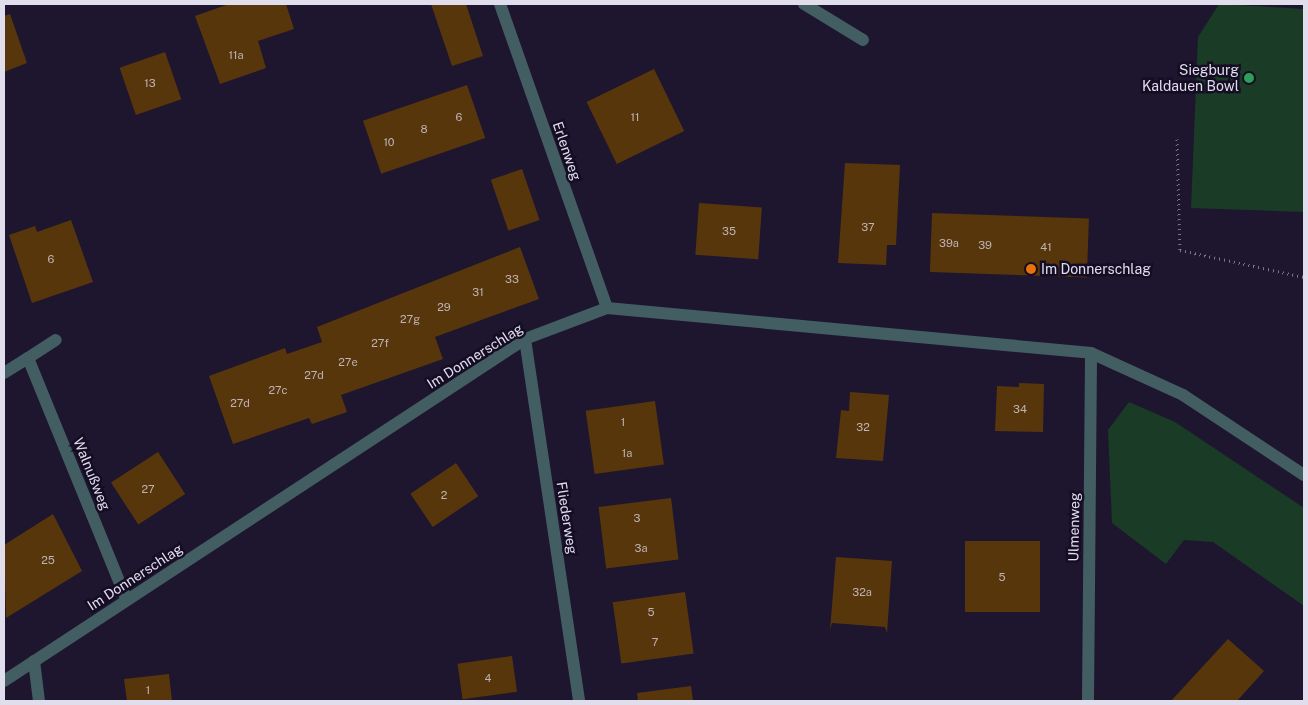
<!DOCTYPE html>
<html>
<head>
<meta charset="utf-8">
<style>
  body { margin:0 }
  #map { position:relative; width:1308px; height:705px; overflow:hidden; background:#1e162e; font-family:"Public Sans",sans-serif }
  div>[style] { position:absolute }
  .green>* { inset:0; background:#1a3b26 }
  .building>* { inset:0; background:#58360c; transform-origin:0 0 }
  .path>* { height:3px; margin-top:-1.5px; transform-origin:0; background:repeating-linear-gradient(90deg,#7d778b 0 1px,transparent 0 5px) }
  .service>* { height:12px; margin:-6px; padding:0 6px; transform-origin:6px; border-radius:6px; background:#435e63 }
  .minor>* { height:12px; margin:-6px; padding:0 6px; transform-origin:6px; border-radius:6px; background:#435e63 }
  .dots>* { width:14px; height:14px; translate:-50% -50%; box-sizing:border-box; border:2px solid #150d24; border-radius:50% }
  span { translate:-50% -50%; white-space:nowrap; text-align:center; line-height:1.15; -webkit-text-stroke:5px #150d24; paint-order:stroke }
  .number-label { font-size:11px; color:#beb3b5 }
  .number-label span { -webkit-text-stroke-width:0 }
  .poi-label { font-size:14px; color:#e0dded }
  .right { translate:-100% -50%; text-align:right }
  .left { translate:0 -50%; text-align:left }
  .street-label { font-size:14px; color:#e0dded }
  .frame { position:absolute; inset:0; border:5px solid #e0dded; pointer-events:none }
</style>
</head>
<body>
<div id="map">
  <div class="green">
    <div style="clip-path:polygon(1219px 4px,1304px 9px,1304px 212px,1191px 208px,1198px 37px)"></div>
    <div style="clip-path:polygon(1129px 402px,1175px 422px,1304px 508px,1304px 606px,1213px 542px,1184px 540px,1166px 564px,1112px 523px,1108px 430px)"></div>
  </div>
  <div class="building">
    <div style="clip-path:polygon(229px 4px,286px 4px,294px 29px,258px 41px,266px 68px,220px 84px,195px 16px)"></div>
    <div style="clip-path:polygon(431px 4px,466px 4px,483px 56px,452px 66px)"></div>
    <div style="clip-path:polygon(10px 14px,27px 63px,4px 72px,4px 16px)"></div>
    <div style="left:165px;top:52px;width:50px;height:48px;rotate:71deg"></div>
    <div style="left:654px;top:69px;width:69px;height:75px;rotate:64deg"></div>
    <div style="left:467px;top:85px;width:56px;height:110px;rotate:71deg"></div>
    <div style="clip-path:polygon(845px 163px,900px 165px,896px 245px,887px 245px,886px 265px,838px 263px)"></div>
    <div style="left:522px;top:169px;width:54px;height:33px;rotate:71deg"></div>
    <div style="left:699px;top:203px;width:63px;height:52px;rotate:4deg"></div>
    <div style="left:932px;top:213px;width:157px;height:59px;rotate:2deg"></div>
    <div style="clip-path:polygon(71px 220px,93px 282px,32px 303px,9px 235px,35px 226px,37px 232px)"></div>
    <div style="clip-path:polygon(520px 247px,539px 299px,435px 337px,443px 359px,341px 395px,347px 412px,312px 424px,309px 418px,233px 444px,209px 376px,285px 348px,287px 354px,322px 342px,317px 327px)"></div>
    <div style="clip-path:polygon(1019px 383px,1044px 384px,1043px 432px,995px 431px,997px 386px,1019px 387px)"></div>
    <div style="clip-path:polygon(850px 392px,889px 395px,883px 461px,836px 458px,841px 410px,849px 411px)"></div>
    <div style="left:655px;top:401px;width:64px;height:70px;rotate:82deg"></div>
    <div style="left:158px;top:452px;width:50px;height:56px;rotate:57deg"></div>
    <div style="left:456px;top:463px;width:40px;height:55px;rotate:56deg"></div>
    <div style="left:671px;top:498px;width:62px;height:73px;rotate:83deg"></div>
    <div style="clip-path:polygon(53px 514px,82px 571px,6px 618px,4px 545px)"></div>
    <div style="left:965px;top:541px;width:75px;height:71px"></div>
    <div style="clip-path:polygon(836px 557px,892px 561px,887px 633px,885px 627px,832px 623px,830px 630px)"></div>
    <div style="left:685px;top:592px;width:62px;height:73px;rotate:82deg"></div>
    <div style="clip-path:polygon(1228px 639px,1264px 671px,1237px 701px,1171px 701px)"></div>
    <div style="left:512px;top:656px;width:36px;height:55px;rotate:82deg"></div>
    <div style="clip-path:polygon(169px 674px,172px 701px,127px 701px,124px 679px)"></div>
    <div style="clip-path:polygon(691px 686px,693px 701px,638px 701px,637px 693px)"></div>
  </div>
  <div class="path">
    <div style="left:1177px;top:139px;width:111px;rotate:88.5deg"></div>
    <div style="left:1180px;top:250px;width:127px;rotate:12.3deg"></div>
  </div>
  <div class="service">
    <div style="left:804px;top:4px;width:69px;rotate:31.4deg"></div>
  </div>
  <div class="minor">
    <div style="left:500px;top:4px;width:322px;rotate:70.6deg"></div>
    <div style="left:525px;top:339px;width:366px;rotate:81.5deg"></div>
    <div style="left:28px;top:358px;width:33px;rotate:-33deg"></div>
    <div style="left:4px;top:373px;width:28px;rotate:-32deg"></div>
    <div style="left:28px;top:358px;width:261px;rotate:67.8deg"></div>
    <div style="left:34px;top:661px;width:40px;rotate:82.9deg"></div>
    <div style="left:4px;top:681px;width:623px;rotate:-33.28deg"></div>
    <div style="left:525px;top:339px;width:88px;rotate:-20.7deg"></div>
    <div style="left:607px;top:308px;width:486px;rotate:5.3deg"></div>
    <div style="left:1091px;top:353px;width:101px;rotate:24.5deg"></div>
    <div style="left:1183px;top:395px;width:145px;rotate:33.5deg"></div>
    <div style="left:1088px;top:701px;width:348px;rotate:-89.5deg"></div>
  </div>
  <div class="dots">
    <div style="left:1249px;top:78px;background:#2e9e5b"></div>
    <div style="left:1031px;top:269px;background:#e8710a"></div>
  </div>
  <div class="number-label">
    <span style="left:236px;top:55px">11a</span>
    <span style="left:150px;top:83px">13</span>
    <span style="left:459px;top:117px">6</span>
    <span style="left:635px;top:117px">11</span>
    <span style="left:424px;top:129px">8</span>
    <span style="left:389px;top:142px">10</span>
    <span style="left:868px;top:227px">37</span>
    <span style="left:729px;top:231px">35</span>
    <span style="left:949px;top:243px">39a</span>
    <span style="left:985px;top:245px">39</span>
    <span style="left:1046px;top:247px">41</span>
    <span style="left:51px;top:259px">6</span>
    <span style="left:512px;top:279px">33</span>
    <span style="left:478px;top:292px">31</span>
    <span style="left:444px;top:307px">29</span>
    <span style="left:410px;top:319px">27g</span>
    <span style="left:380px;top:343px">27f</span>
    <span style="left:348px;top:362px">27e</span>
    <span style="left:314px;top:375px">27d</span>
    <span style="left:278px;top:390px">27c</span>
    <span style="left:240px;top:403px">27d</span>
    <span style="left:1020px;top:409px">34</span>
    <span style="left:623px;top:422px">1</span>
    <span style="left:863px;top:427px">32</span>
    <span style="left:627px;top:453px">1a</span>
    <span style="left:148px;top:489px">27</span>
    <span style="left:444px;top:495px">2</span>
    <span style="left:637px;top:518px">3</span>
    <span style="left:641px;top:548px">3a</span>
    <span style="left:48px;top:560px">25</span>
    <span style="left:1002px;top:577px">5</span>
    <span style="left:862px;top:592px">32a</span>
    <span style="left:651px;top:612px">5</span>
    <span style="left:655px;top:642px">7</span>
    <span style="left:488px;top:678px">4</span>
    <span style="left:148px;top:690px">1</span>
  </div>
  <div class="poi-label">
    <span class="right" style="left:1239px;top:78px">Siegburg<br>Kaldauen Bowl</span>
    <span class="left" style="left:1041px;top:269px">Im Donnerschlag</span>
  </div>
  <div class="street-label">
    <span style="left:567px;top:151px;rotate:71deg">Erlenweg</span>
    <span style="left:475px;top:356px;rotate:-32deg">Im Donnerschlag</span>
    <span style="left:92px;top:474px;rotate:68deg">Walnußweg</span>
    <span style="left:567px;top:518px;rotate:81deg">Fliederweg</span>
    <span style="left:1074px;top:527px;rotate:-89deg">Ulmenweg</span>
    <span style="left:135px;top:577px;rotate:-33deg">Im Donnerschlag</span>
  </div>
  <div class="frame"></div>
</div>
</body>
</html>
